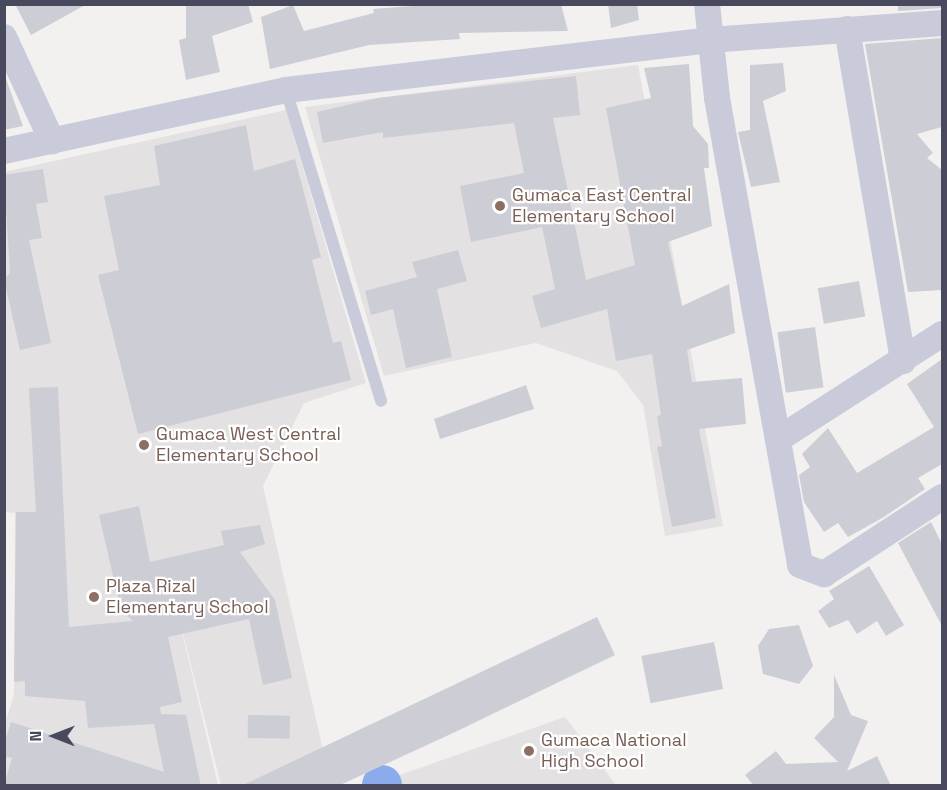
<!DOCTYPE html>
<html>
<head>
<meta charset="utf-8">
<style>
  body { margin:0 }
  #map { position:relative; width:947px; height:790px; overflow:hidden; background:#f2f1f0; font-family:"Space Grotesk",sans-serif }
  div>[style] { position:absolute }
  .education>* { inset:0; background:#e3e1e2 }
  .river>* { height:40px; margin:-20px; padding:0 20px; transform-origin:20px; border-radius:20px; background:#8cabec }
  .building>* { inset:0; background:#cdcdd5; transform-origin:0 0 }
  .lane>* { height:12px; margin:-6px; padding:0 6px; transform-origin:6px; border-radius:6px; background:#cacbda }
  .street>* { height:26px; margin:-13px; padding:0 13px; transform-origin:13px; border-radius:13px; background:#cacbda }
  .dots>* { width:16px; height:16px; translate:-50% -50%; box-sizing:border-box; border:3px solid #fff; border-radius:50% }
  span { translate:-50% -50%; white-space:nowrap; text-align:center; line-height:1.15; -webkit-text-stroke:4.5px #fff; paint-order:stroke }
  .education-label { font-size:18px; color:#785e54 }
  .left { translate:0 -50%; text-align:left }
  .frame { position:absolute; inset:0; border:6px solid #48495d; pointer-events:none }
  .north { position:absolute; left:24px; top:706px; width:60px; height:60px; -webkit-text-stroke:4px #fff; paint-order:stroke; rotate:270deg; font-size:16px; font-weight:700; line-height:24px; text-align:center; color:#48495d }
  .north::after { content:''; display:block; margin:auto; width:21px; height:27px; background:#48495d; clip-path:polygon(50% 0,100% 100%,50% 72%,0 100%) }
</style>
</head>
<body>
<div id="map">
  <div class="education">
    <div style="clip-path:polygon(638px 65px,723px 526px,665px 536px,643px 405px,617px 371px,536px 343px,384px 376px,305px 107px)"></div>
    <div style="clip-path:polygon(286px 110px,366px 383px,304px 403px,263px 486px,331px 785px,221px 785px,172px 589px,218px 785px,5px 785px,5px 723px,14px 695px,15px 513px,4px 512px,4px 172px)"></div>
    <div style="clip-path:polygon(565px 717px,616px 785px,371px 785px)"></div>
  </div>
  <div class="river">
    <div style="left:382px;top:786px;width:1px;rotate:-90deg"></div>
  </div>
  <div class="building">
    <div style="clip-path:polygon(15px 4px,87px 4px,31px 35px)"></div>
    <div style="clip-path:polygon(186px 4px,248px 4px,253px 22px,212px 36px,220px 72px,186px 80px,179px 40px,186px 38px)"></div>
    <div style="clip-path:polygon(439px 4px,561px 4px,568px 31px,459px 33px,460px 39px,369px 45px,270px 69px,261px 17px,293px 5px,304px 31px,374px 13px,373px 9px)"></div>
    <div style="clip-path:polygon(608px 4px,637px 4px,639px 20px,611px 28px)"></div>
    <div style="clip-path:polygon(898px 4px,942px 4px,942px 8px,898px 11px)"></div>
    <div style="clip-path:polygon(942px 38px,942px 127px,917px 134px,933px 153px,927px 158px,942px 170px,942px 290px,908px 292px,865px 44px)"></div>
    <div style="clip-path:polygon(783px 63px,786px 91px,763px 101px,780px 182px,751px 187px,738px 132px,750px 130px,750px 65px)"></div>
    <div style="clip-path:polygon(689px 64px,693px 126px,708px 144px,709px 168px,704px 168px,712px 226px,668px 242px,682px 306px,729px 284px,735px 333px,687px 350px,692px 382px,742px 378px,746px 424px,699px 429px,716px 518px,672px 527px,657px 447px,662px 446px,657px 416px,661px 415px,652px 354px,616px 361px,607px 309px,541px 328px,532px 296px,555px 289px,542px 227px,471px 242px,460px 186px,524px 173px,514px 123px,383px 138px,383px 132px,323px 143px,317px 112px,378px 98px,576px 76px,580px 115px,553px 118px,586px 280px,635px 265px,606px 108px,651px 98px,644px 68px)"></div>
    <div style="clip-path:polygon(5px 76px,23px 126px,4px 130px,4px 76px)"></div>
    <div style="clip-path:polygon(246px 125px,254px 171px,295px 159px,321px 257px,312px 260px,333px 343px,341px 341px,351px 380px,138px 434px,98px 275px,119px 270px,104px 196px,160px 185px,154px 146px)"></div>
    <div style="clip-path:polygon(43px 169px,48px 202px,36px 204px,42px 238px,29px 240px,51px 343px,20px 350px,4px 279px,10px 273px,4px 175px)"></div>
    <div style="clip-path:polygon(458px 250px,467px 281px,437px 289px,452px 357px,406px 368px,393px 309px,371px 315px,365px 291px,417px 277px,412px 262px)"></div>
    <div style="left:859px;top:281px;width:36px;height:42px;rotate:80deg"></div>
    <div style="left:815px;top:327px;width:61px;height:38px;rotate:82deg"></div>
    <div style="clip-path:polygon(942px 359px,942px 464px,918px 478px,925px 489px,884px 517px,848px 537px,838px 523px,824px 532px,804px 502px,799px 475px,810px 467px,802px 454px,828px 428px,857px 473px,934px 427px,907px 384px)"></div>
    <div style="clip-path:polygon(526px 385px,534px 409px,440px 439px,434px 419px)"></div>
    <div style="clip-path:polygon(58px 387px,69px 627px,133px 621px,121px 610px,99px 515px,139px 506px,150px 562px,224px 545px,221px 531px,260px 525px,265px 544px,240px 552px,275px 600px,292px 678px,263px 685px,249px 619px,168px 637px,182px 702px,160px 707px,161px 714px,186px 715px,201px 786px,4px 786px,12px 758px,4px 756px,4px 744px,11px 722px,164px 772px,154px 724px,88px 728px,85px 701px,25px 696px,25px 681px,14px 682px,16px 512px,36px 512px,29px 388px)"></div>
    <div style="clip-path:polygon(931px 522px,942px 544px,942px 626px,898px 543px)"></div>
    <div style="clip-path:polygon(869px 566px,904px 625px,886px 636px,877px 621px,857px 634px,848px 620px,829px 628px,818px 611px,834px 599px,829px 591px)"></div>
    <div style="clip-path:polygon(597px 617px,615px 655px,453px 733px,338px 786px,241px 786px)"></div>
    <div style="clip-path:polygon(799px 625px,813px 666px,799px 684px,763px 674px,758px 646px,769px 629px)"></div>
    <div style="left:714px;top:642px;width:48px;height:74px;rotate:79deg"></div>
    <div style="clip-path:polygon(834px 675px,851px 715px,868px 721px,847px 771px,877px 756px,891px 786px,754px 786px,745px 775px,776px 751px,786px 764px,838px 762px,814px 738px,834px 717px)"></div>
    <div style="left:248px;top:715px;width:42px;height:23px;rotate:1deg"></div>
  </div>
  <div class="lane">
    <div style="left:286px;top:90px;width:325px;rotate:73deg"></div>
  </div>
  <div class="street">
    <div style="left:707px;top:4px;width:95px;rotate:83.9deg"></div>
    <div style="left:717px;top:98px;width:474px;rotate:79.9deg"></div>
    <div style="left:800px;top:565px;width:26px;rotate:21deg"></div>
    <div style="left:824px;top:574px;width:141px;rotate:-33.1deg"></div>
    <div style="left:847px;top:29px;width:337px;rotate:80.4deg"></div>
    <div style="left:4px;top:37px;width:115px;rotate:65.2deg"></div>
    <div style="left:4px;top:151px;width:289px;rotate:-12.2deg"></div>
    <div style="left:286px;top:90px;width:427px;rotate:-6.7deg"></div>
    <div style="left:710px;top:40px;width:233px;rotate:-4.2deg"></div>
    <div style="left:780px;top:438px;width:193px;rotate:-32.7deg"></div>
  </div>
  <div class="dots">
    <div style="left:500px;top:206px;background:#8d6e63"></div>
    <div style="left:144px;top:445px;background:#8d6e63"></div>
    <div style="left:94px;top:597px;background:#8d6e63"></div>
    <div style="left:529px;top:751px;background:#8d6e63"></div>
  </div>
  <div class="education-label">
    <span class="left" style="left:512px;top:206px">Gumaca East Central<br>Elementary School</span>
    <span class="left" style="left:156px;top:445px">Gumaca West Central<br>Elementary School</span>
    <span class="left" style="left:106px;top:597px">Plaza Rizal<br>Elementary School</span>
    <span class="left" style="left:541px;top:751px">Gumaca National<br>High School</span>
  </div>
  <div class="frame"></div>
  <div class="north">N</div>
</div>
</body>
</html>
